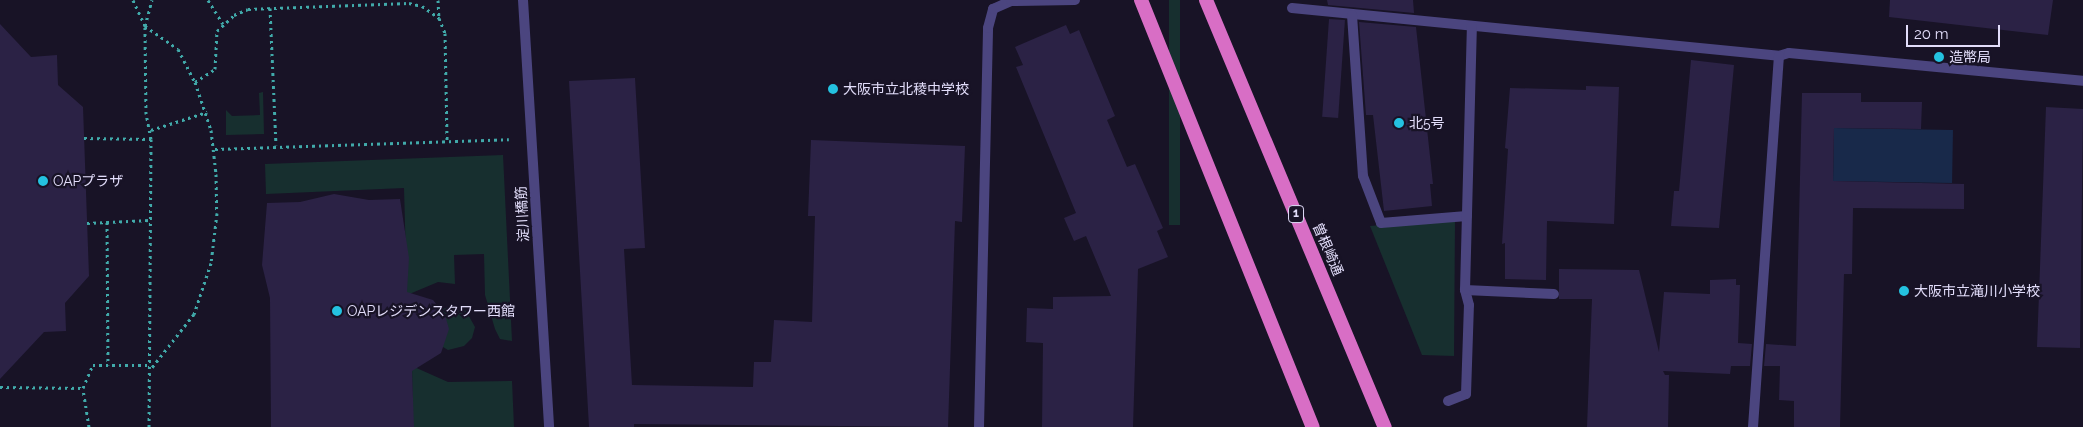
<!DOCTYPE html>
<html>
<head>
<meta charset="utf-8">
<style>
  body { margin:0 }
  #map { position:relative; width:2083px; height:427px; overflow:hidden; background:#181326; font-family:Raleway,"Noto Sans JP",sans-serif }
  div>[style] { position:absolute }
  .green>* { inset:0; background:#172f2f; transform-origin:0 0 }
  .water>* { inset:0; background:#18294a; transform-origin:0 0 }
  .building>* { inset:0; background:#2b2245; transform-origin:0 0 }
  .path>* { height:3px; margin-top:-1.5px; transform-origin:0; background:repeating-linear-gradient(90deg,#41aaaa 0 2.5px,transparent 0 6.5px) }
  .service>* { height:10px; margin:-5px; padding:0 5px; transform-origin:5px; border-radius:5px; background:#4b457f }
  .minor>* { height:10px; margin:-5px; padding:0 5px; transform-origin:5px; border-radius:5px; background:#4b457f }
  .trunk>* { height:14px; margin:-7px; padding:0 7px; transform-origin:7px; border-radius:7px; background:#d86ec5 }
  .dots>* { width:14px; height:14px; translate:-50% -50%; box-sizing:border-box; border:2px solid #181326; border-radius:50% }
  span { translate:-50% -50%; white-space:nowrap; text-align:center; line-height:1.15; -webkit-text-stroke:4.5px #181326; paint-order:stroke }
  .shield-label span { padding:1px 4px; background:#181326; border:1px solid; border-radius:4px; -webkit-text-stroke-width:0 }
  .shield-label { font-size:12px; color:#e2ddfa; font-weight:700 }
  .poi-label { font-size:14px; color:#e2ddfa }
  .left { translate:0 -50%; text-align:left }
  .street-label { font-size:14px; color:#e2ddfa }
  .scale { position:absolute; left:1906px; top:25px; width:94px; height:22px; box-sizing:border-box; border:2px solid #e2ddfa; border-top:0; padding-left:6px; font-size:15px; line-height:18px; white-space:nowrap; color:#e2ddfa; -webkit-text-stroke:4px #181326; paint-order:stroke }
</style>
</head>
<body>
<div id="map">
  <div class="green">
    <div style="left:1169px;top:0;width:11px;height:225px"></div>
    <div style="clip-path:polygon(263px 92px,264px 134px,226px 135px,226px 110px,232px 116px,260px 115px,259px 93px)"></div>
    <div style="clip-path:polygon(503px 155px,512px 341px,500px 339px,495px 329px,485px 295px,484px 254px,454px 255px,455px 284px,438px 282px,407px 295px,404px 188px,266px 194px,265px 164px)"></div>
    <div style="clip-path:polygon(1455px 219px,1454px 356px,1422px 355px,1370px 226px)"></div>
    <div style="clip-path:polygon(451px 306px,466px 311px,475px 327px,472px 338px,464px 346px,448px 350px,443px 347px,443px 309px)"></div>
    <div style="clip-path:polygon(412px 366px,448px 382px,512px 381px,514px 427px,413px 427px)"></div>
  </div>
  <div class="water">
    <div style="left:1834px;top:128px;width:119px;height:53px;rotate:1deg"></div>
  </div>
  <div class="building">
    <div style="clip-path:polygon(1327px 0,1413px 0,1414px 13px,1328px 5px)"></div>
    <div style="clip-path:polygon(1890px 0,2053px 0,2048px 35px,1889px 17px)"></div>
    <div style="left:1329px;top:19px;width:16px;height:98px;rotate:4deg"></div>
    <div style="clip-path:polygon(1359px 22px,1416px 27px,1433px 184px,1430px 184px,1432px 206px,1384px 211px,1373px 115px,1366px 115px)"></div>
    <div style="clip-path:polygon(0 24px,31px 57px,57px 55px,58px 85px,83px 107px,89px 276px,65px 303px,66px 331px,44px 332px,0 379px)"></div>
    <div style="clip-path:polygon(1066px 25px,1070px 34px,1079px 30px,1115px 116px,1107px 120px,1127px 167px,1135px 164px,1163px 228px,1157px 231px,1168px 257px,1138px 269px,1133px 427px,1042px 427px,1043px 343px,1026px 342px,1027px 308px,1053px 309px,1053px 297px,1111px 296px,1086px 236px,1074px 241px,1064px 218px,1076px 213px,1016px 67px,1023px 65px,1015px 47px)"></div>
    <div style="clip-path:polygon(1691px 60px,1734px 65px,1719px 228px,1671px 226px,1674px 191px,1679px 191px)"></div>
    <div style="clip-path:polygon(635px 78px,645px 248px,624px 249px,632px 385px,753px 387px,754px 362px,771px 362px,774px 320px,812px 322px,815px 216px,808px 216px,811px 140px,965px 146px,962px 222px,955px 221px,948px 427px,634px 424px,634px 427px,589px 427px,569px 81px)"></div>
    <div style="clip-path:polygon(1586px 86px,1619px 87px,1614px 224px,1547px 221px,1546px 280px,1505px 279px,1505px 243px,1502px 244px,1508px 149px,1505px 148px,1510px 88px,1586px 90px)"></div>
    <div style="clip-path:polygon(1802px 93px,1861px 93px,1861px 102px,1922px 102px,1921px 129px,1834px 128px,1833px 181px,1964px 184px,1964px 209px,1853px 208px,1852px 274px,1844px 274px,1840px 427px,1794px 427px,1794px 401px,1779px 400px,1780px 366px,1764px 366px,1766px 344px,1796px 346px)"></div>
    <div style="clip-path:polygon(2046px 107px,2083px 109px,2080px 348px,2037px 347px)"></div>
    <div style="clip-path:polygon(334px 194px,369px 200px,400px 199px,409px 258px,407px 292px,433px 300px,445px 315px,449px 329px,441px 353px,412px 371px,414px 427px,271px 427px,270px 298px,262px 265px,267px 203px,300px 202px)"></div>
    <div style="clip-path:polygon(1559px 269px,1639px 270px,1659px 352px,1664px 292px,1710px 294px,1710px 280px,1736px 279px,1736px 285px,1740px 285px,1738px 343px,1752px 344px,1750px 366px,1731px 366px,1730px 374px,1663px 371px,1665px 375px,1669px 375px,1668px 427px,1587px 427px,1592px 299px,1559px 299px)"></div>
  </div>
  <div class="path">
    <div style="left:133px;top:0;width:29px;rotate:65deg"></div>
    <div style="left:145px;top:26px;width:40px;rotate:34.9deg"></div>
    <div style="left:178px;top:49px;width:37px;rotate:63deg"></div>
    <div style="left:195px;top:82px;width:51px;rotate:71.6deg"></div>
    <div style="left:211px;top:130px;width:44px;rotate:83.5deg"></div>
    <div style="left:216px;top:174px;width:39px;rotate:89deg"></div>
    <div style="left:217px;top:213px;width:50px;rotate:96.8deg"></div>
    <div style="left:211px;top:263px;width:54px;rotate:108.4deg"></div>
    <div style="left:194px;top:314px;width:71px;rotate:128.2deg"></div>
    <div style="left:208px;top:0;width:28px;rotate:58deg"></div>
    <div style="left:438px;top:0;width:17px;rotate:87deg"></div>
    <div style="left:270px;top:8px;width:137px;rotate:87.5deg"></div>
    <div style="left:195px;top:82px;width:24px;rotate:-33deg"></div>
    <div style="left:215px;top:69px;width:38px;rotate:-87deg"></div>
    <div style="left:217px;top:31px;width:23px;rotate:-43deg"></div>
    <div style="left:234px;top:15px;width:15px;rotate:-23deg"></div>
    <div style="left:248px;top:9px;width:161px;rotate:-2.1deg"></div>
    <div style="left:409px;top:3px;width:13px;rotate:13deg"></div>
    <div style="left:422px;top:6px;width:21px;rotate:35deg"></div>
    <div style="left:439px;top:18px;width:16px;rotate:68deg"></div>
    <div style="left:445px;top:33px;width:108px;rotate:88.9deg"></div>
    <div style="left:151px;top:130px;width:59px;rotate:-17.8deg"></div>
    <div style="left:84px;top:138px;width:67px;rotate:0.9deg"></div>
    <div style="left:215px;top:149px;width:294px;rotate:-1.9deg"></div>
    <div style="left:107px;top:222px;width:143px;rotate:89.6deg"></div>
    <div style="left:87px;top:223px;width:63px;rotate:-2.7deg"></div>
    <div style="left:0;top:387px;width:83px;rotate:0.7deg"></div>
    <div style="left:89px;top:427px;width:39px;rotate:-99deg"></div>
    <div style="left:83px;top:388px;width:25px;rotate:-67deg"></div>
    <div style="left:93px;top:365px;width:56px"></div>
    <div style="left:149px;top:427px;width:288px;rotate:-89.6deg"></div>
    <div style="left:151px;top:139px;width:25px;rotate:-101deg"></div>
    <div style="left:146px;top:114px;width:88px;rotate:-90.7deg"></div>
    <div style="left:145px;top:26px;width:27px;rotate:-75deg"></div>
  </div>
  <div class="service">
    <div style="left:1292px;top:8px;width:489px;rotate:5.6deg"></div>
    <div style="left:1779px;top:56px;width:10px;rotate:-17deg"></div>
    <div style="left:1789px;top:53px;width:295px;rotate:5.4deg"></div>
    <div style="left:1352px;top:15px;width:161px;rotate:86.1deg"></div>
    <div style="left:1363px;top:176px;width:50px;rotate:69deg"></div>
    <div style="left:1381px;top:223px;width:86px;rotate:-4.7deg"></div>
    <div style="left:1465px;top:290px;width:89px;rotate:2.6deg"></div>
    <div style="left:1448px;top:401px;width:19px;rotate:-21deg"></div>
    <div style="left:1466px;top:394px;width:89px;rotate:-88.1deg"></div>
    <div style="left:1469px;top:305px;width:16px;rotate:-105deg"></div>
    <div style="left:1465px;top:290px;width:264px;rotate:-88.5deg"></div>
    <div style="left:1753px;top:427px;width:372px;rotate:-86deg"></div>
  </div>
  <div class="minor">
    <div style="left:523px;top:0;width:428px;rotate:86.5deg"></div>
    <div style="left:979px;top:427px;width:399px;rotate:-88.7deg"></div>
    <div style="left:988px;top:28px;width:20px;rotate:-75deg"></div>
    <div style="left:993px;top:9px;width:20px;rotate:-24deg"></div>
    <div style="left:1011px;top:1px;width:64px;rotate:-0.9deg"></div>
  </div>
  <div class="trunk">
    <div style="left:1141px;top:0;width:460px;rotate:68.1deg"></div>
    <div style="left:1206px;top:0;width:463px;rotate:67.3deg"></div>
  </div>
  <div class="dots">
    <div style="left:1939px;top:57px;background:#24c2e0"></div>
    <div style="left:833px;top:89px;background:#24c2e0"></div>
    <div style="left:1399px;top:123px;background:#24c2e0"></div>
    <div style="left:43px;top:181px;background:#24c2e0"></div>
    <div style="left:1904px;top:291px;background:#24c2e0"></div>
    <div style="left:337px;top:311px;background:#24c2e0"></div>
  </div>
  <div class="shield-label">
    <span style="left:1296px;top:214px">1</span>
  </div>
  <div class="poi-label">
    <span class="left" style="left:1949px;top:57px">造幣局</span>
    <span class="left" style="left:843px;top:89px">大阪市立北稜中学校</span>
    <span class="left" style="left:1409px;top:123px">北5号</span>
    <span class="left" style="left:53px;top:181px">OAPプラザ</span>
    <span class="left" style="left:1914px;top:291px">大阪市立滝川小学校</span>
    <span class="left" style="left:347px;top:311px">OAPレジデンスタワー西館</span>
  </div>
  <div class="street-label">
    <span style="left:522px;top:214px;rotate:-93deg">淀川橋筋</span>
    <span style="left:1328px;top:249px;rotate:67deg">曽根崎通</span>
  </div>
  <div class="scale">20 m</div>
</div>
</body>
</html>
